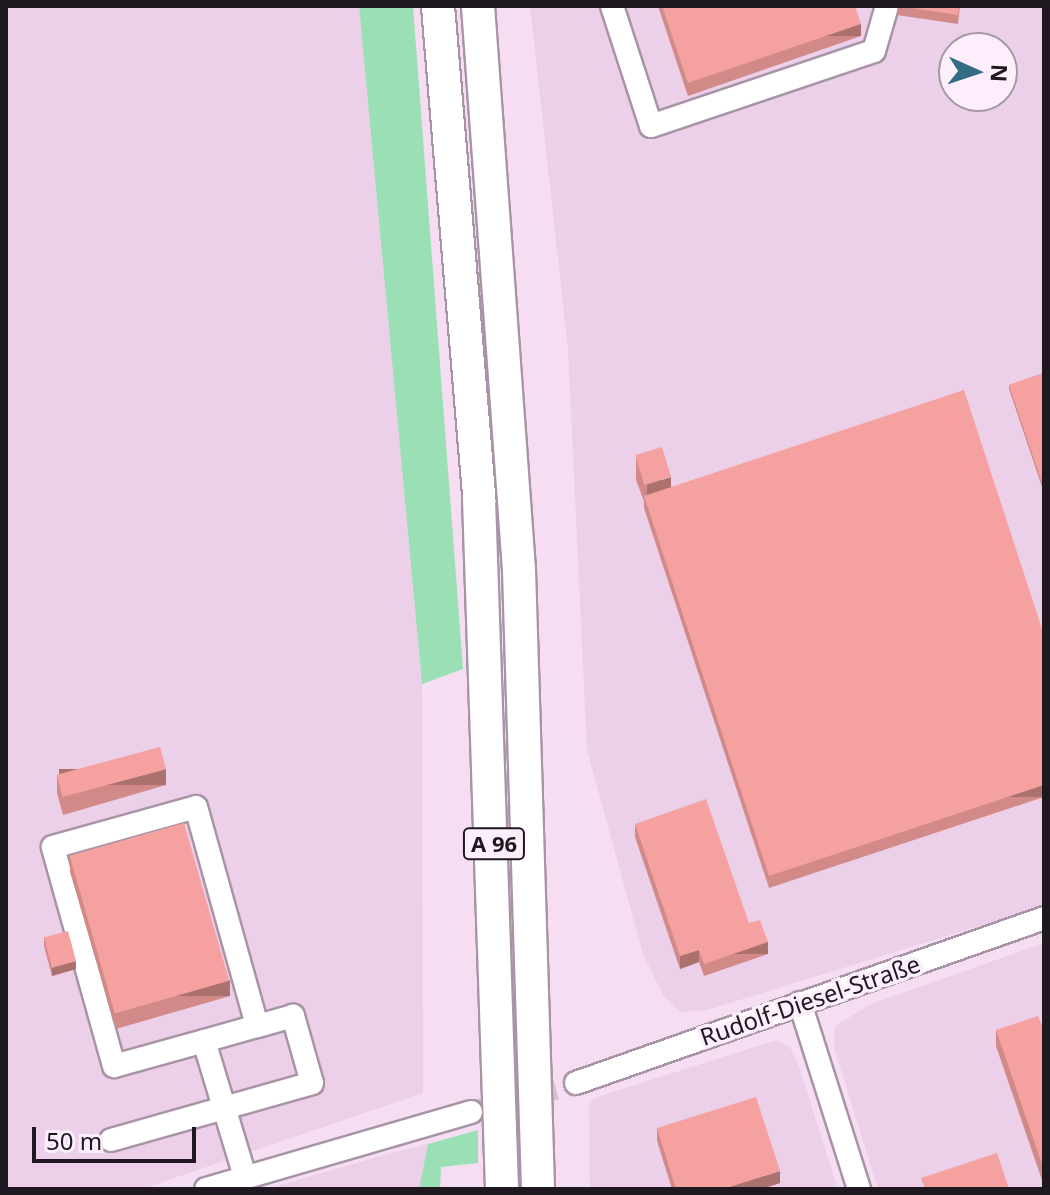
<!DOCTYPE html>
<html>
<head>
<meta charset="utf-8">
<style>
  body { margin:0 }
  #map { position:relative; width:1050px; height:1195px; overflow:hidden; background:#f5def2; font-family:"Noto Sans",sans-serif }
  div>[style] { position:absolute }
  .built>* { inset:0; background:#eccfe9 }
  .green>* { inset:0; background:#9be0b5 }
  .minor-tunnel>* { height:22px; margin-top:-11px; transform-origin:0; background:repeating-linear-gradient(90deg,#d5c0d2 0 22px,transparent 0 33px) }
  .roads { filter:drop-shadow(2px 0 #a994a7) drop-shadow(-2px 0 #a994a7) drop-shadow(0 2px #a994a7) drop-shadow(0 -2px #a994a7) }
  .minor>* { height:22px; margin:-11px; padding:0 11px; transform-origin:11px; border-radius:11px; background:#fff }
  .highway>* { height:32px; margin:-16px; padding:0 16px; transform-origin:16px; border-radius:16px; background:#fff }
  .wall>* { inset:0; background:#d28a89 }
  .shaded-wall>* { inset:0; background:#ab716f; transform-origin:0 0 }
  .building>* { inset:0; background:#f4a19f; transform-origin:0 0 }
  span { translate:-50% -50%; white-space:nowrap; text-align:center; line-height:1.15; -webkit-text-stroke:7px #fceefb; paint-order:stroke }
  .shield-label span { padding:2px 6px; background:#fceefb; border:2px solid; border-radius:6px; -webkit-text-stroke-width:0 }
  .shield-label { font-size:22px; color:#201820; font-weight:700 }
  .street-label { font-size:24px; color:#201820 }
  .frame { position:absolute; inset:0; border:8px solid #201820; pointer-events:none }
  .north { position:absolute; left:938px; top:32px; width:80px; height:80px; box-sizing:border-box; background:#fceefb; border:2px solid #a498a3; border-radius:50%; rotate:93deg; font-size:22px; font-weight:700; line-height:32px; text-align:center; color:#201820 }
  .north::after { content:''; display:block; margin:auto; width:28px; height:36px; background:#336a85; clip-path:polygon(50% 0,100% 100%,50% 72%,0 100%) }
  .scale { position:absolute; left:32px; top:1127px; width:164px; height:36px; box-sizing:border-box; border:4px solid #201820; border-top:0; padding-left:10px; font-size:24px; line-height:28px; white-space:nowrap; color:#201820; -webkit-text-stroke:6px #fceefb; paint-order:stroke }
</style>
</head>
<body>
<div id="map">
  <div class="built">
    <div style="clip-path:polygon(6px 6px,359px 6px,422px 684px,423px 1093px,142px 1189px,6px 1189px)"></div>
    <div style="clip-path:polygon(evenodd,530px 6px,1044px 6px,1044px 906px,707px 1010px,681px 1012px,664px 997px,643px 954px,587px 750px,568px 350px,530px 6px,954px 48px,1002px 48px,1002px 96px,954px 96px,954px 48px)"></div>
    <div style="clip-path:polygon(1044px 943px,1044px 1189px,878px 1189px,834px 1047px,835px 1026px,871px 1004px)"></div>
    <div style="clip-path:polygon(777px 1040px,790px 1047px,800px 1070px,838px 1189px,590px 1189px,589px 1105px,594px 1098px)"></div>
    <div style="clip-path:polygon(428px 1144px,419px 1189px,267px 1189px,381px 1156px)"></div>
  </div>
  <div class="green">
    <div style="clip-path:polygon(359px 6px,413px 6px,463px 669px,422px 684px)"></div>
    <div style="clip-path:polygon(478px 1130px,478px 1163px,441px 1167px,440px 1189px,419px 1189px,428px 1144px)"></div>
  </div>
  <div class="minor-tunnel">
    <div style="left:471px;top:1112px;width:109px;rotate:-15.4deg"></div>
  </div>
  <div class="roads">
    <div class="minor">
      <div style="left:612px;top:6px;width:126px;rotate:72deg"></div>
      <div style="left:651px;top:126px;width:235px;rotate:-18.6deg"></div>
      <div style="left:874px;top:51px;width:47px;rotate:-73.9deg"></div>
      <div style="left:800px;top:1003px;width:195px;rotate:72.4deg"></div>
      <div style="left:204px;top:1041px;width:93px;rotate:164.5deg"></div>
      <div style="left:114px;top:1066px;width:227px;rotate:-105.6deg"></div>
      <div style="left:53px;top:847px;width:148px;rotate:-15.6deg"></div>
      <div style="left:196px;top:807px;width:227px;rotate:74.4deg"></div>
      <div style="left:257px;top:1026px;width:55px;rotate:164.2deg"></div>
      <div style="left:204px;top:1041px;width:142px;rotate:73.2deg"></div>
      <div style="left:576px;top:1083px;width:496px;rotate:-19.4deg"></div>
      <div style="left:111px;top:1140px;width:209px;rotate:-15.8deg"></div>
      <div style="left:312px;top:1083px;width:70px;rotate:-105.8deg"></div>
      <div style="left:293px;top:1016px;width:37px;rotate:164deg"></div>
      <div style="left:206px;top:1189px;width:276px;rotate:-16.2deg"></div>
    </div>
    <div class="highway">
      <div style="left:438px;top:6px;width:495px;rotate:85.2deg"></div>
      <div style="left:479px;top:499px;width:690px;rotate:88.09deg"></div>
      <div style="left:478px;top:6px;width:565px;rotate:85.84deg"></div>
      <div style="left:519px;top:570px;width:619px;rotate:88.24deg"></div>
    </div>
  </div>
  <div class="wall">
    <div style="clip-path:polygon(658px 6px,855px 6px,861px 36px,688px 96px)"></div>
    <div style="clip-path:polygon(898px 6px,960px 6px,958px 24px,897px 15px)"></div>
    <div style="clip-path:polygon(1044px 373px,1044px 493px,1009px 389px,1009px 385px)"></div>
    <div style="clip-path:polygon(636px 457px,671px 487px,1044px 635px,1044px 797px,769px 888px,644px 508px,644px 501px,636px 480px)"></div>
    <div style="clip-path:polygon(57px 777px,166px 785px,63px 815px,57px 793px)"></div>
    <div style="clip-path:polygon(635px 824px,749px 923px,768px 954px,704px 976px,699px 962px,680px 969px,635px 837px)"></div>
    <div style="clip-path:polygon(70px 856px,230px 996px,116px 1029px,70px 872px)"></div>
    <div style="clip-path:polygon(44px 937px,76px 969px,52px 976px,44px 946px)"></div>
    <div style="clip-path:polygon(1044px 1026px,1044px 1186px,996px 1046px,996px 1030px)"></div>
    <div style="clip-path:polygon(657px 1128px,780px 1183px,761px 1189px,672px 1189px,657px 1141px)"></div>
  </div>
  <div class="shaded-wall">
    <div style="left:861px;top:24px;width:12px;height:183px;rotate:90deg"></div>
    <div style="clip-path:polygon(671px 477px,671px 499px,647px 504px,647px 485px)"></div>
    <div style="left:166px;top:769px;width:16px;height:107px;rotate:90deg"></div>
    <div style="left:1044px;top:785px;width:12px;height:290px;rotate:90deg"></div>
    <div style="left:768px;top:942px;width:12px;height:68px;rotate:90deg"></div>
    <div style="clip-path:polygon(699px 950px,699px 962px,680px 969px,680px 956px)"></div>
    <div style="clip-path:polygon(76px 961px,76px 969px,52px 976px,52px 968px)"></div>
    <div style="left:230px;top:980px;width:16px;height:119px;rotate:90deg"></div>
    <div style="clip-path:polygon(780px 1171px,780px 1183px,761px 1189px,723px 1189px)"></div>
  </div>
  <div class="building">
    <div style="clip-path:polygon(662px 6px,855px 6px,861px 24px,688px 83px)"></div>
    <div style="clip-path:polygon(898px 6px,959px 6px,958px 15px)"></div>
    <div style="clip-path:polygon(1044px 373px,1044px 489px,1009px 385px)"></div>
    <div style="clip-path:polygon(964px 390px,1044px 635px,1044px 785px,769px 876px,644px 496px)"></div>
    <div style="left:662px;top:447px;width:31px;height:28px;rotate:73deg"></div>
    <div style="left:160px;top:747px;width:23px;height:107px;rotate:75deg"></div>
    <div style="clip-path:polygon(706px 799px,749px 923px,760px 920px,768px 942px,704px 964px,699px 950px,680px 956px,635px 824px)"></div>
    <div style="left:184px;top:823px;width:164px;height:119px;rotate:74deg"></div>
    <div style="left:68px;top:931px;width:31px;height:25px;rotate:75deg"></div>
    <div style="clip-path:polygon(1038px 1016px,1042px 1026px,1044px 1026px,1044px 1170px,996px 1030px)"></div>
    <div style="clip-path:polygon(756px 1097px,780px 1171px,723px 1189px,676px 1189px,657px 1128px)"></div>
    <div style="clip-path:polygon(997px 1153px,1009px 1189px,925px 1189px,921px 1178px)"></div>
  </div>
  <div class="shield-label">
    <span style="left:494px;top:844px">A 96</span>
  </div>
  <div class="street-label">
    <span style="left:810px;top:1000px;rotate:-19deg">Rudolf-Diesel-Straße</span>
  </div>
  <div class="frame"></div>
  <div class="north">N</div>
  <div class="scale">50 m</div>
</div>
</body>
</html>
